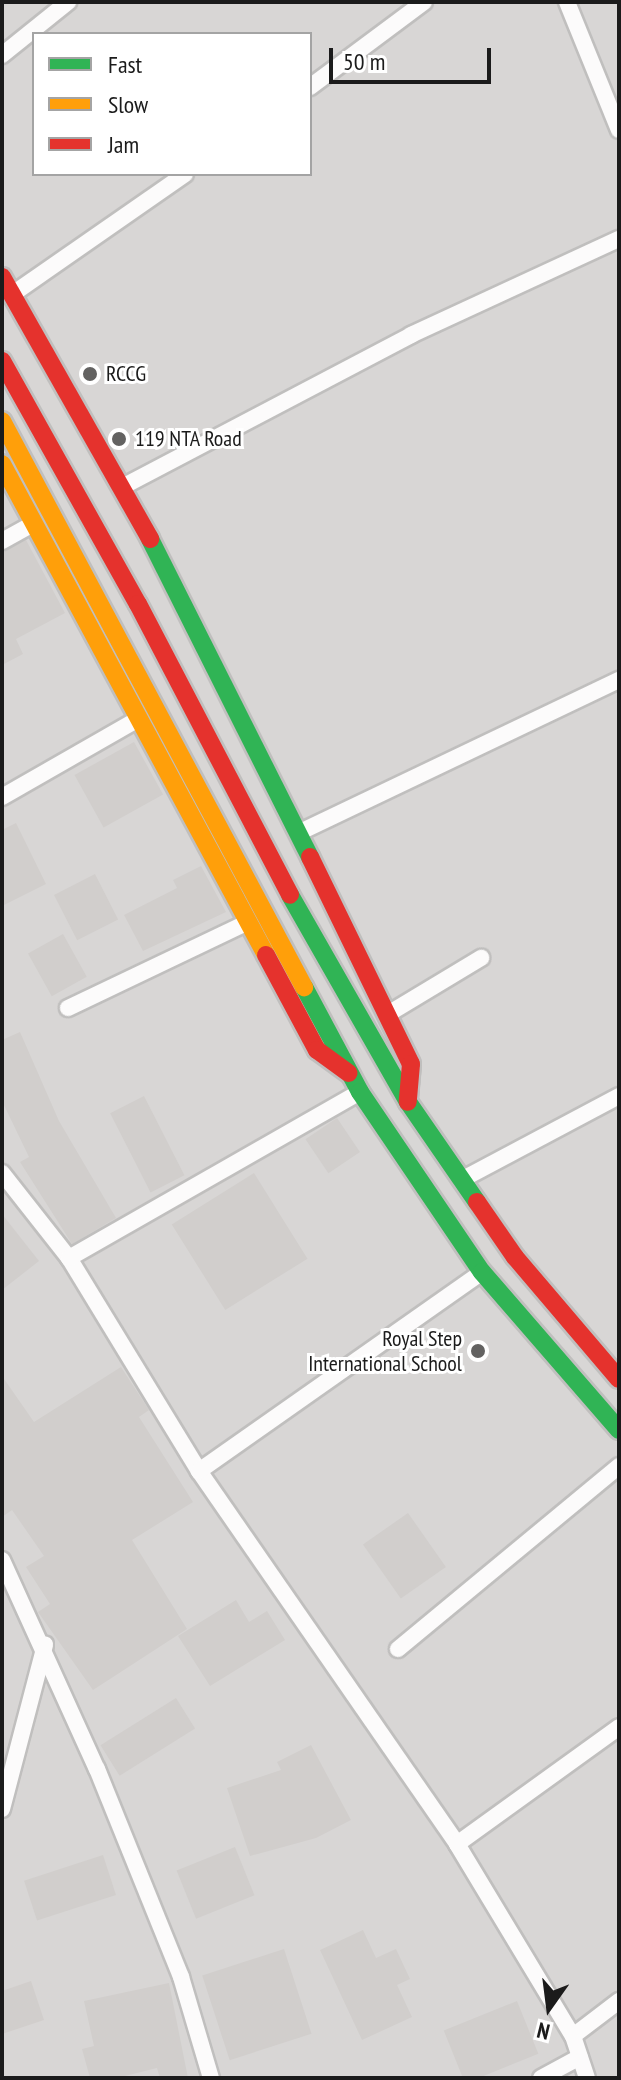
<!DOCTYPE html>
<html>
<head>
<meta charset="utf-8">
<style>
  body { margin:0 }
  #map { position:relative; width:621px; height:2080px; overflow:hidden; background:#e9e6e3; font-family:"PT Sans Narrow",sans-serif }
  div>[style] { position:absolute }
  .residential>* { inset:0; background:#d8d6d5 }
  .building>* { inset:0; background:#d1cecc; transform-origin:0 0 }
  .roads { filter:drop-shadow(2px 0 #c0bfbe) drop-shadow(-2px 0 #c0bfbe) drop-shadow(0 2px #c0bfbe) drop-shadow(0 -2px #c0bfbe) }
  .street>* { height:16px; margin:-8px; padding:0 8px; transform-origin:8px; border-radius:8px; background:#fcfbfb }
  .fast>* { height:18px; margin:-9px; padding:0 9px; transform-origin:9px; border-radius:9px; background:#30b455 }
  .slow>* { height:18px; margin:-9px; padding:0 9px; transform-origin:9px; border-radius:9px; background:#ff9f0a }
  .jam>* { height:18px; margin:-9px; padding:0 9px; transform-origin:9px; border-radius:9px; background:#e5322d }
  .dots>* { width:22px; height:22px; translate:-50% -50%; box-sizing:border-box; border:4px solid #fff; border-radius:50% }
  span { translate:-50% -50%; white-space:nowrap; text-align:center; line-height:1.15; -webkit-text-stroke:6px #fff; paint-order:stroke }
  .poi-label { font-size:22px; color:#1b1b1b }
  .left { translate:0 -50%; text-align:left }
  .right { translate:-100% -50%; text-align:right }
  .frame { position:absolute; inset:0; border:4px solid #1b1b1b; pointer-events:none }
  .legend { position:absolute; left:32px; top:32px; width:280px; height:144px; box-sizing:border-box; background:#fff; border:2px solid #a4a4a4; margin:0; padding:10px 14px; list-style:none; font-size:24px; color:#1b1b1b }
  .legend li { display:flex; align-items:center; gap:16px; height:40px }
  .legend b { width:40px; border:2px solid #a4a4a4 }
  .north { position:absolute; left:509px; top:1968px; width:80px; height:80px; -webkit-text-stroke:6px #fff; paint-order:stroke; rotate:194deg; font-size:22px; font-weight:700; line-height:32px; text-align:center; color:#1b1b1b }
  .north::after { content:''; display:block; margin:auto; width:28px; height:36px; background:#1b1b1b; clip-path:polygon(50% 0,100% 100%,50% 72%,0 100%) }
  .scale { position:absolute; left:329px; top:48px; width:162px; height:36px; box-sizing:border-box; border:4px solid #1b1b1b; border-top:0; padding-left:10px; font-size:24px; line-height:28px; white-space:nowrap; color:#1b1b1b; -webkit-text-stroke:6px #fff; paint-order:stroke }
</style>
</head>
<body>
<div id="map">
  <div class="residential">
    <div style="clip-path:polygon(evenodd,2px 2px,619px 2px,619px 2078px,2px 2078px,2px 2px,34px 34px,310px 34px,310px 174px,34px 174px,34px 34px)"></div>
  </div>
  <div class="building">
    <div style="clip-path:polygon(26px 540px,65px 613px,16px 639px,23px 654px,2px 665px,2px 552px)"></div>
    <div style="left:134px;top:742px;width:60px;height:68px;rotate:61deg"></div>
    <div style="clip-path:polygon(16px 823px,46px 884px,2px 906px,2px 830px)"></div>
    <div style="clip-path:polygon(201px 866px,226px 912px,143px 951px,124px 915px,177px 888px,173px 880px)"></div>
    <div style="left:95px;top:874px;width:51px;height:46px;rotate:63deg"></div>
    <div style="left:63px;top:934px;width:49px;height:40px;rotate:61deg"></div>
    <div style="clip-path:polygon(20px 1032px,59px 1121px,116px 1218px,72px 1244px,20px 1162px,29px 1157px,2px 1101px,2px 1040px)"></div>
    <div style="left:144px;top:1096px;width:89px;height:38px;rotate:63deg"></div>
    <div style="left:337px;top:1118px;width:41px;height:38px;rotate:56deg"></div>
    <div style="left:254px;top:1173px;width:101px;height:97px;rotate:58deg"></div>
    <div style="clip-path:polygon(2px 1214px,39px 1261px,2px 1290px)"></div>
    <div style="clip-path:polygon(121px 1367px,149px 1410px,139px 1417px,193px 1502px,132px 1540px,187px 1629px,93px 1690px,38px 1612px,50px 1604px,26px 1567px,44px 1556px,12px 1510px,2px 1517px,2px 1376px,34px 1422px)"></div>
    <div style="left:408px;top:1513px;width:66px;height:55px;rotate:55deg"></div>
    <div style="clip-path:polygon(236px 1600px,249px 1622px,267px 1611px,285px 1640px,210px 1686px,178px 1636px)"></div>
    <div style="left:176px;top:1698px;width:36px;height:89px;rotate:58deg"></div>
    <div style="clip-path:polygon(311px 1745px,351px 1820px,316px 1838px,250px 1856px,227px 1788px,281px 1770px,277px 1762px)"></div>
    <div style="left:235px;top:1847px;width:52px;height:63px;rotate:68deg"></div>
    <div style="left:103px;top:1855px;width:42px;height:83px;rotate:72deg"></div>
    <div style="clip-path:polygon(363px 1930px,376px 1958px,396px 1949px,410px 1979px,397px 1985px,412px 2017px,362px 2040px,320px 1950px)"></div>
    <div style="left:284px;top:1949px;width:89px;height:86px;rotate:72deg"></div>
    <div style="clip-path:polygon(31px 1981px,44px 2020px,2px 2034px,2px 1991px)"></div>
    <div style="clip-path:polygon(169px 1983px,188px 2078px,160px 2078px,157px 2068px,117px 2078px,90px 2078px,82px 2049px,94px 2046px,84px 2001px)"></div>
    <div style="left:517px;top:2001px;width:57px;height:79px;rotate:68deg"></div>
  </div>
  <div class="roads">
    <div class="street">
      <div style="left:567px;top:2px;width:138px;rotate:67.9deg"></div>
      <div style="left:2px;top:55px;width:85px;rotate:-38.8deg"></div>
      <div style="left:310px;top:87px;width:142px;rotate:-36.7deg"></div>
      <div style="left:14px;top:293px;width:208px;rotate:-34.8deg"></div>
      <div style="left:122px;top:487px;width:327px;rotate:-27.7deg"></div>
      <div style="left:411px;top:335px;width:229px;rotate:-24.8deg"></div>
      <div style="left:2px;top:541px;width:37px;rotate:-29deg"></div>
      <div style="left:2px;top:797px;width:157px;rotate:-29.8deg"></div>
      <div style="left:298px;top:833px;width:356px;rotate:-25.5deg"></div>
      <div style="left:68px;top:1008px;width:199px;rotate:-25.5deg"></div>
      <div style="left:388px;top:1014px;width:109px;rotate:-31.1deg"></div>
      <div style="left:2px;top:1173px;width:108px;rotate:51.8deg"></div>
      <div style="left:69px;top:1258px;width:250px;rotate:58.6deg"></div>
      <div style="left:199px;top:1471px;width:454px;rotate:55.3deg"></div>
      <div style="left:457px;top:1844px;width:224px;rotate:58.9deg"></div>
      <div style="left:573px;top:2036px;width:44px;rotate:71.6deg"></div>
      <div style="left:461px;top:1180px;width:179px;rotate:-28deg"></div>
      <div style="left:69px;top:1258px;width:335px;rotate:-29.7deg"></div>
      <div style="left:199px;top:1471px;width:346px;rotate:-35.1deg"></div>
      <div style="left:2px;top:1560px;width:230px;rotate:65.6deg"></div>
      <div style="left:97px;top:1769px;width:224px;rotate:68deg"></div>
      <div style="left:181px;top:1977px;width:105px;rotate:73.5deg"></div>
      <div style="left:398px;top:1649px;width:287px;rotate:-39.6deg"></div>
      <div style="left:2px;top:1809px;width:170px;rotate:-75.3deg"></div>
      <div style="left:457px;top:1844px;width:200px;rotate:-35.8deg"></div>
      <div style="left:573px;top:2036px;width:58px;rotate:-37.3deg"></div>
      <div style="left:541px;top:2078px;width:44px;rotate:-28.3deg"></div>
    </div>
    <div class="fast">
      <div style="left:150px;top:539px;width:356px;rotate:63.3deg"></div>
      <div style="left:290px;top:895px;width:238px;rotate:60.3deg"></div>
      <div style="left:408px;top:1102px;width:121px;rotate:55.4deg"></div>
      <div style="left:304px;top:987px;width:119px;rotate:61.9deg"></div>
      <div style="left:360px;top:1092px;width:217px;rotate:55.9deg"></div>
      <div style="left:482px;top:1272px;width:209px;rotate:49.1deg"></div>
    </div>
    <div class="slow">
      <div style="left:2px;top:421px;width:642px;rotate:61.92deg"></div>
      <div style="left:2px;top:464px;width:557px;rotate:61.73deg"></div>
    </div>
    <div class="jam">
      <div style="left:2px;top:277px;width:301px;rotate:60.5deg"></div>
      <div style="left:2px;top:361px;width:278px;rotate:60.8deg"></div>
      <div style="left:138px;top:604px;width:328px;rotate:62.4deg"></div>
      <div style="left:310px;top:857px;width:230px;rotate:64deg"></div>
      <div style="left:411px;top:1064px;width:38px;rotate:95deg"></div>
      <div style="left:266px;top:955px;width:108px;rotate:61.8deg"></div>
      <div style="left:317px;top:1050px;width:39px;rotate:36deg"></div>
      <div style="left:477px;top:1202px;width:67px;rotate:55.4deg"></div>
      <div style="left:515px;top:1257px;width:160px;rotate:49.6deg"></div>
    </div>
  </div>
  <div class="dots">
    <div style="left:90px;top:374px;background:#636261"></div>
    <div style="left:119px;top:439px;background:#636261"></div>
    <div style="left:478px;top:1351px;background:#636261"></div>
  </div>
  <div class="poi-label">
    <span class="left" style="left:106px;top:374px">RCCG</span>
    <span class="left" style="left:135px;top:439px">119 NTA Road</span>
    <span class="right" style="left:462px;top:1351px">Royal Step<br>International School</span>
  </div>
  <div class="frame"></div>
  <ul class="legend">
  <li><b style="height:10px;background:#30b455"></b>Fast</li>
  <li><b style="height:10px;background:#ff9f0a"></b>Slow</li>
  <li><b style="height:10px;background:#e5322d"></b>Jam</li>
  </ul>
  <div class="north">N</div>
  <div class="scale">50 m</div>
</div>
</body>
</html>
